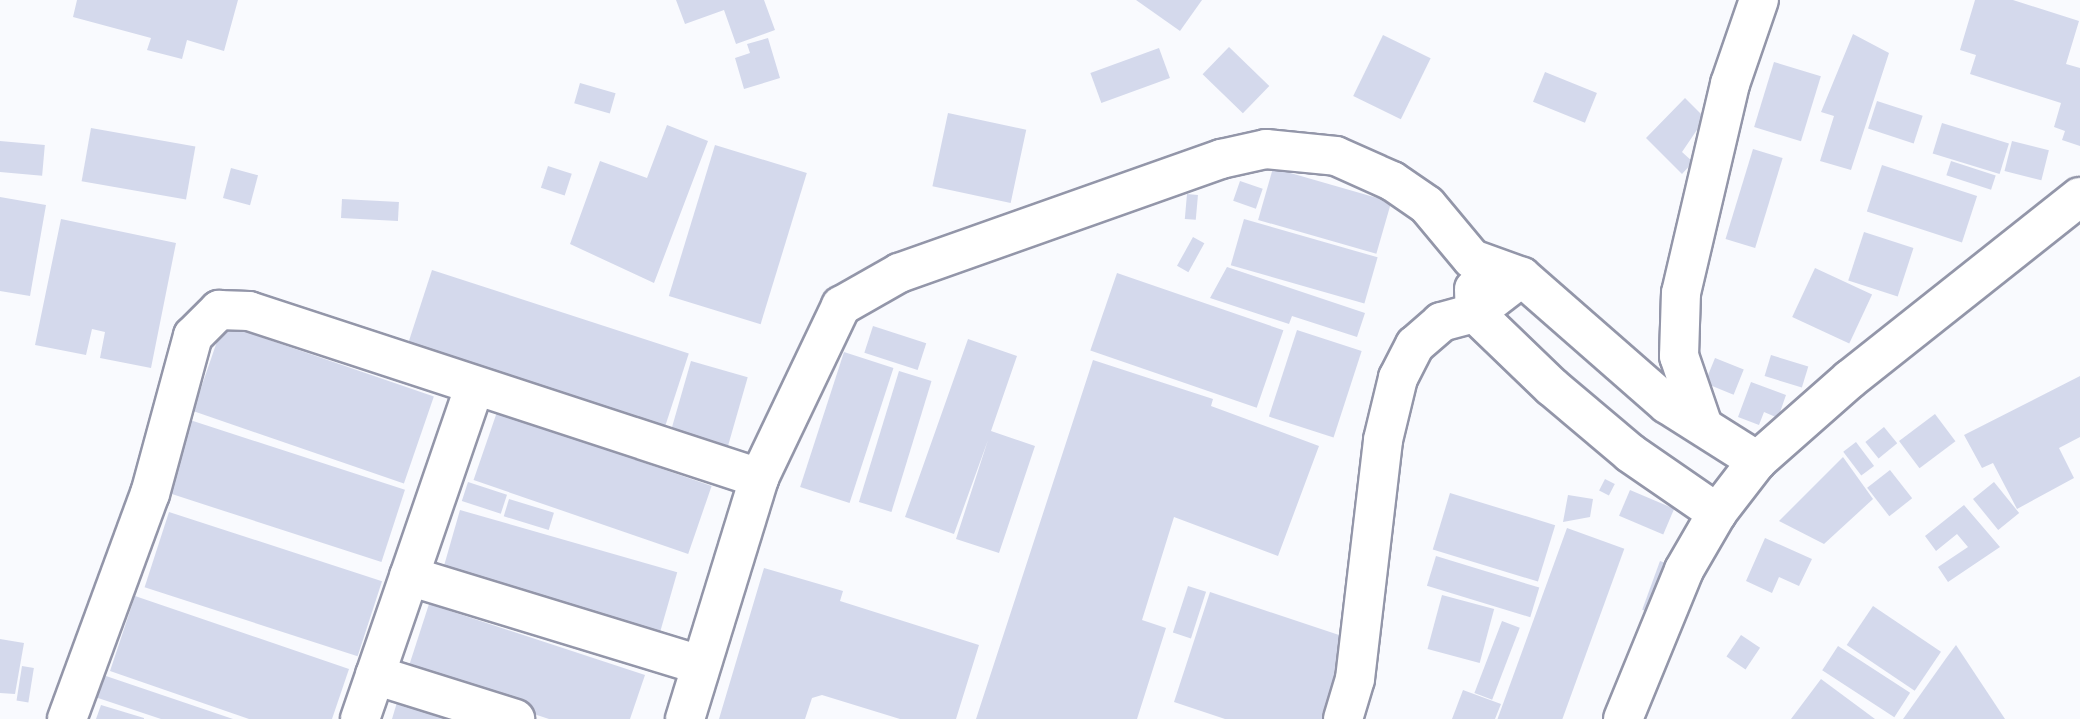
<!DOCTYPE html>
<html>
<head>
<meta charset="utf-8">
<style>
  body { margin:0 }
  #map { position:relative; width:2080px; height:719px; overflow:hidden; background:#f9fafe; font-family:Inter,sans-serif }
  div>[style] { position:absolute }
  .building>* { inset:0; background:#d4d9ec; transform-origin:0 0 }
  .roads { filter:drop-shadow(2px 0 #9396a9) drop-shadow(-2px 0 #9396a9) drop-shadow(0 2px #9396a9) drop-shadow(0 -2px #9396a9) }
  .minor>* { height:38px; margin:-19px; padding:0 19px; transform-origin:19px; border-radius:19px; background:#fff }
  span { translate:-50% -50%; white-space:nowrap; text-align:center; line-height:1.15; -webkit-text-stroke:5px #fff; paint-order:stroke }
</style>
</head>
<body>
<div id="map">
  <div class="building">
    <div style="clip-path:polygon(77px 0,238px 0,224px 51px,187px 40px,182px 59px,147px 50px,151px 38px,73px 17px)"></div>
    <div style="clip-path:polygon(676px 0,764px 0,775px 30px,736px 44px,724px 10px,685px 24px)"></div>
    <div style="clip-path:polygon(1136px 0,1202px 0,1180px 31px)"></div>
    <div style="clip-path:polygon(1975px 0,2013px 0,2079px 21px,2066px 64px,2080px 68px,2080px 146px,2062px 140px,2065px 131px,2054px 127px,2061px 103px,1970px 74px,1976px 55px,1960px 50px)"></div>
    <div style="clip-path:polygon(1853px 34px,1889px 53px,1851px 170px,1820px 161px,1834px 116px,1821px 112px)"></div>
    <div style="left:1383px;top:35px;width:53px;height:68px;rotate:26deg"></div>
    <div style="clip-path:polygon(768px 38px,780px 78px,744px 89px,735px 58px,750px 53px,747px 44px)"></div>
    <div style="left:1229px;top:47px;width:56px;height:38px;rotate:44deg"></div>
    <div style="left:1159px;top:48px;width:32px;height:73px;rotate:70deg"></div>
    <div style="left:1774px;top:62px;width:49px;height:68px;rotate:17deg"></div>
    <div style="left:1545px;top:72px;width:56px;height:32px;rotate:22deg"></div>
    <div style="left:580px;top:83px;width:37px;height:21px;rotate:16deg"></div>
    <div style="clip-path:polygon(1685px 98px,1705px 118px,1682px 152px,1693px 162px,1682px 174px,1646px 138px)"></div>
    <div style="left:1877px;top:101px;width:48px;height:29px;rotate:18deg"></div>
    <div style="left:948px;top:113px;width:80px;height:75px;rotate:12deg"></div>
    <div style="left:1942px;top:123px;width:70px;height:32px;rotate:17deg"></div>
    <div style="clip-path:polygon(667px 125px,708px 141px,654px 283px,570px 244px,600px 161px,647px 178px)"></div>
    <div style="left:91px;top:128px;width:106px;height:54px;rotate:10deg"></div>
    <div style="left:0;top:141px;width:45px;height:31px;rotate:5deg"></div>
    <div style="left:2012px;top:141px;width:38px;height:31px;rotate:14deg"></div>
    <div style="left:715px;top:145px;width:96px;height:158px;rotate:17deg"></div>
    <div style="left:1753px;top:149px;width:31px;height:94px;rotate:17deg"></div>
    <div style="left:1951px;top:161px;width:47px;height:15px;rotate:18deg"></div>
    <div style="left:1882px;top:165px;width:100px;height:49px;rotate:18deg"></div>
    <div style="left:548px;top:166px;width:25px;height:23px;rotate:18deg"></div>
    <div style="left:231px;top:168px;width:28px;height:31px;rotate:15deg"></div>
    <div style="left:1273px;top:168px;width:123px;height:54px;rotate:16deg"></div>
    <div style="left:1240px;top:181px;width:24px;height:21px;rotate:19deg"></div>
    <div style="left:1187px;top:194px;width:11px;height:25px;rotate:5deg"></div>
    <div style="clip-path:polygon(0 197px,46px 205px,30px 296px,0 291px)"></div>
    <div style="left:342px;top:199px;width:57px;height:19px;rotate:3deg"></div>
    <div style="clip-path:polygon(61px 219px,176px 243px,151px 368px,100px 358px,105px 332px,92px 329px,86px 355px,35px 345px)"></div>
    <div style="left:1244px;top:219px;width:139px;height:48px;rotate:16deg"></div>
    <div style="left:1864px;top:232px;width:52px;height:51px;rotate:18deg"></div>
    <div style="left:1193px;top:237px;width:13px;height:33px;rotate:29deg"></div>
    <div style="clip-path:polygon(1227px 267px,1365px 313px,1357px 337px,1292px 316px,1289px 324px,1210px 298px)"></div>
    <div style="left:1815px;top:268px;width:63px;height:54px;rotate:25deg"></div>
    <div style="left:432px;top:270px;width:270px;height:77px;rotate:18deg"></div>
    <div style="left:1117px;top:273px;width:176px;height:82px;rotate:19deg"></div>
    <div style="left:223px;top:324px;width:223px;height:92px;rotate:19deg"></div>
    <div style="left:873px;top:326px;width:56px;height:28px;rotate:18deg"></div>
    <div style="left:1297px;top:330px;width:68px;height:91px;rotate:18deg"></div>
    <div style="clip-path:polygon(968px 339px,1017px 356px,991px 431px,1035px 446px,999px 553px,956px 539px,988px 440px,954px 534px,905px 517px)"></div>
    <div style="left:844px;top:352px;width:52px;height:142px;rotate:18deg"></div>
    <div style="left:1771px;top:355px;width:39px;height:22px;rotate:17deg"></div>
    <div style="left:1715px;top:358px;width:31px;height:27px;rotate:22deg"></div>
    <div style="clip-path:polygon(1093px 360px,1213px 399px,1211px 406px,1319px 446px,1278px 556px,1174px 517px,1142px 620px,1166px 628px,1137px 719px,976px 719px)"></div>
    <div style="left:691px;top:361px;width:59px;height:82px;rotate:16deg"></div>
    <div style="left:899px;top:371px;width:34px;height:137px;rotate:17deg"></div>
    <div style="clip-path:polygon(2080px 376px,2080px 437px,2059px 448px,2074px 478px,2017px 509px,1993px 463px,1982px 468px,1964px 435px)"></div>
    <div style="clip-path:polygon(1751px 382px,1786px 395px,1778px 418px,1764px 412px,1759px 425px,1738px 417px)"></div>
    <div style="left:497px;top:412px;width:227px;height:72px;rotate:19deg"></div>
    <div style="left:1935px;top:414px;width:34px;height:45px;rotate:53deg"></div>
    <div style="left:190px;top:420px;width:226px;height:76px;rotate:18deg"></div>
    <div style="left:1884px;top:427px;width:21px;height:24px;rotate:51deg"></div>
    <div style="left:1856px;top:442px;width:30px;height:16px;rotate:53deg"></div>
    <div style="clip-path:polygon(1843px 457px,1873px 499px,1824px 544px,1779px 521px)"></div>
    <div style="left:1890px;top:470px;width:36px;height:29px;rotate:52deg"></div>
    <div style="left:1605px;top:479px;width:11px;height:13px;rotate:27deg"></div>
    <div style="left:468px;top:482px;width:41px;height:20px;rotate:18deg"></div>
    <div style="left:1994px;top:482px;width:40px;height:27px;rotate:51deg"></div>
    <div style="left:1630px;top:490px;width:48px;height:28px;rotate:23deg"></div>
    <div style="left:1450px;top:493px;width:110px;height:59px;rotate:17deg"></div>
    <div style="clip-path:polygon(1568px 495px,1593px 499px,1590px 517px,1563px 522px)"></div>
    <div style="left:509px;top:499px;width:47px;height:18px;rotate:17deg"></div>
    <div style="clip-path:polygon(1964px 505px,2000px 547px,1948px 582px,1938px 567px,1968px 547px,1957px 534px,1936px 551px,1925px 536px)"></div>
    <div style="left:460px;top:510px;width:226px;height:71px;rotate:16deg"></div>
    <div style="left:169px;top:512px;width:224px;height:79px;rotate:18deg"></div>
    <div style="left:1567px;top:528px;width:61px;height:203px;rotate:20deg"></div>
    <div style="clip-path:polygon(1765px 538px,1812px 559px,1799px 586px,1779px 577px,1772px 593px,1746px 581px)"></div>
    <div style="left:1436px;top:556px;width:108px;height:31px;rotate:17deg"></div>
    <div style="left:1660px;top:561px;width:12px;height:52px;rotate:20deg"></div>
    <div style="clip-path:polygon(764px 568px,843px 591px,840px 601px,979px 645px,956px 719px,900px 719px,822px 695px,812px 698px,805px 719px,719px 719px)"></div>
    <div style="left:1188px;top:586px;width:19px;height:49px;rotate:18deg"></div>
    <div style="clip-path:polygon(1210px 592px,1345px 637px,1338px 692px,1324px 719px,1225px 719px,1174px 702px)"></div>
    <div style="left:1442px;top:595px;width:54px;height:56px;rotate:15deg"></div>
    <div style="clip-path:polygon(135px 596px,349px 669px,332px 719px,249px 719px,110px 671px)"></div>
    <div style="clip-path:polygon(429px 604px,645px 675px,630px 719px,549px 719px,407px 672px)"></div>
    <div style="left:1873px;top:606px;width:82px;height:47px;rotate:34deg"></div>
    <div style="left:1502px;top:621px;width:19px;height:77px;rotate:21deg"></div>
    <div style="left:1741px;top:635px;width:23px;height:26px;rotate:34deg"></div>
    <div style="clip-path:polygon(0 639px,24px 643px,15px 694px,0 693px)"></div>
    <div style="clip-path:polygon(1956px 645px,2005px 719px,1903px 719px,1947px 657px)"></div>
    <div style="left:1838px;top:646px;width:86px;height:29px;rotate:33deg"></div>
    <div style="left:22px;top:666px;width:12px;height:35px;rotate:9deg"></div>
    <div style="clip-path:polygon(103px 675px,233px 719px,161px 719px,95px 697px)"></div>
    <div style="clip-path:polygon(1821px 679px,1875px 719px,1791px 719px)"></div>
    <div style="clip-path:polygon(1463px 690px,1501px 704px,1495px 719px,1452px 719px)"></div>
    <div style="clip-path:polygon(398px 699px,461px 719px,392px 719px)"></div>
    <div style="clip-path:polygon(101px 705px,144px 718px,144px 719px,96px 719px)"></div>
  </div>
  <div class="roads">
    <div class="minor">
      <div style="left:1474px;top:289px;width:24px;rotate:88deg"></div>
      <div style="left:1475px;top:313px;width:107px;rotate:43.9deg"></div>
      <div style="left:1552px;top:387px;width:102px;rotate:40.2deg"></div>
      <div style="left:1630px;top:453px;width:106px;rotate:34.6deg"></div>
      <div style="left:1703px;top:426px;width:74px;rotate:-108.9deg"></div>
      <div style="left:1679px;top:356px;width:63px;rotate:-88.2deg"></div>
      <div style="left:1681px;top:293px;width:215px;rotate:-76.8deg"></div>
      <div style="left:1730px;top:84px;width:89px;rotate:-71deg"></div>
      <div style="left:409px;top:576px;width:304px;rotate:17deg"></div>
      <div style="left:375px;top:675px;width:147px;rotate:17.4deg"></div>
      <div style="left:67px;top:719px;width:240px;rotate:-69.8deg"></div>
      <div style="left:150px;top:494px;width:164px;rotate:-74.8deg"></div>
      <div style="left:193px;top:336px;width:37px;rotate:-45deg"></div>
      <div style="left:219px;top:310px;width:30px;rotate:2deg"></div>
      <div style="left:249px;top:311px;width:537px;rotate:18.13deg"></div>
      <div style="left:360px;top:719px;width:350px;rotate:-71deg"></div>
      <div style="left:685px;top:719px;width:252px;rotate:-72.9deg"></div>
      <div style="left:759px;top:478px;width:191px;rotate:-64.5deg"></div>
      <div style="left:841px;top:306px;width:67px;rotate:-29.6deg"></div>
      <div style="left:899px;top:273px;width:342px;rotate:-19.5deg"></div>
      <div style="left:1221px;top:159px;width:46px;rotate:-12.5deg"></div>
      <div style="left:1266px;top:149px;width:70px;rotate:5.7deg"></div>
      <div style="left:1336px;top:156px;width:61px;rotate:24.1deg"></div>
      <div style="left:1392px;top:181px;width:42px;rotate:34.4deg"></div>
      <div style="left:1427px;top:205px;width:70px;rotate:50.2deg"></div>
      <div style="left:1472px;top:259px;width:53px;rotate:19.8deg"></div>
      <div style="left:1522px;top:277px;width:193px;rotate:41.2deg"></div>
      <div style="left:1667px;top:404px;width:107px;rotate:32.3deg"></div>
      <div style="left:1343px;top:719px;width:42px;rotate:-73.3deg"></div>
      <div style="left:1355px;top:679px;width:241px;rotate:-83.3deg"></div>
      <div style="left:1383px;top:440px;width:64px;rotate:-76.4deg"></div>
      <div style="left:1398px;top:378px;width:37px;rotate:-63deg"></div>
      <div style="left:1415px;top:345px;width:35px;rotate:-41deg"></div>
      <div style="left:1441px;top:322px;width:35px;rotate:-15deg"></div>
      <div style="left:1475px;top:313px;width:59px;rotate:-37.5deg"></div>
      <div style="left:1623px;top:719px;width:161px;rotate:-67.7deg"></div>
      <div style="left:1684px;top:570px;width:66px;rotate:-59.9deg"></div>
      <div style="left:1717px;top:513px;width:66px;rotate:-52.4deg"></div>
      <div style="left:1757px;top:461px;width:124px;rotate:-41.4deg"></div>
      <div style="left:1850px;top:379px;width:293px;rotate:-38.4deg"></div>
    </div>
  </div>
</div>
</body>
</html>
